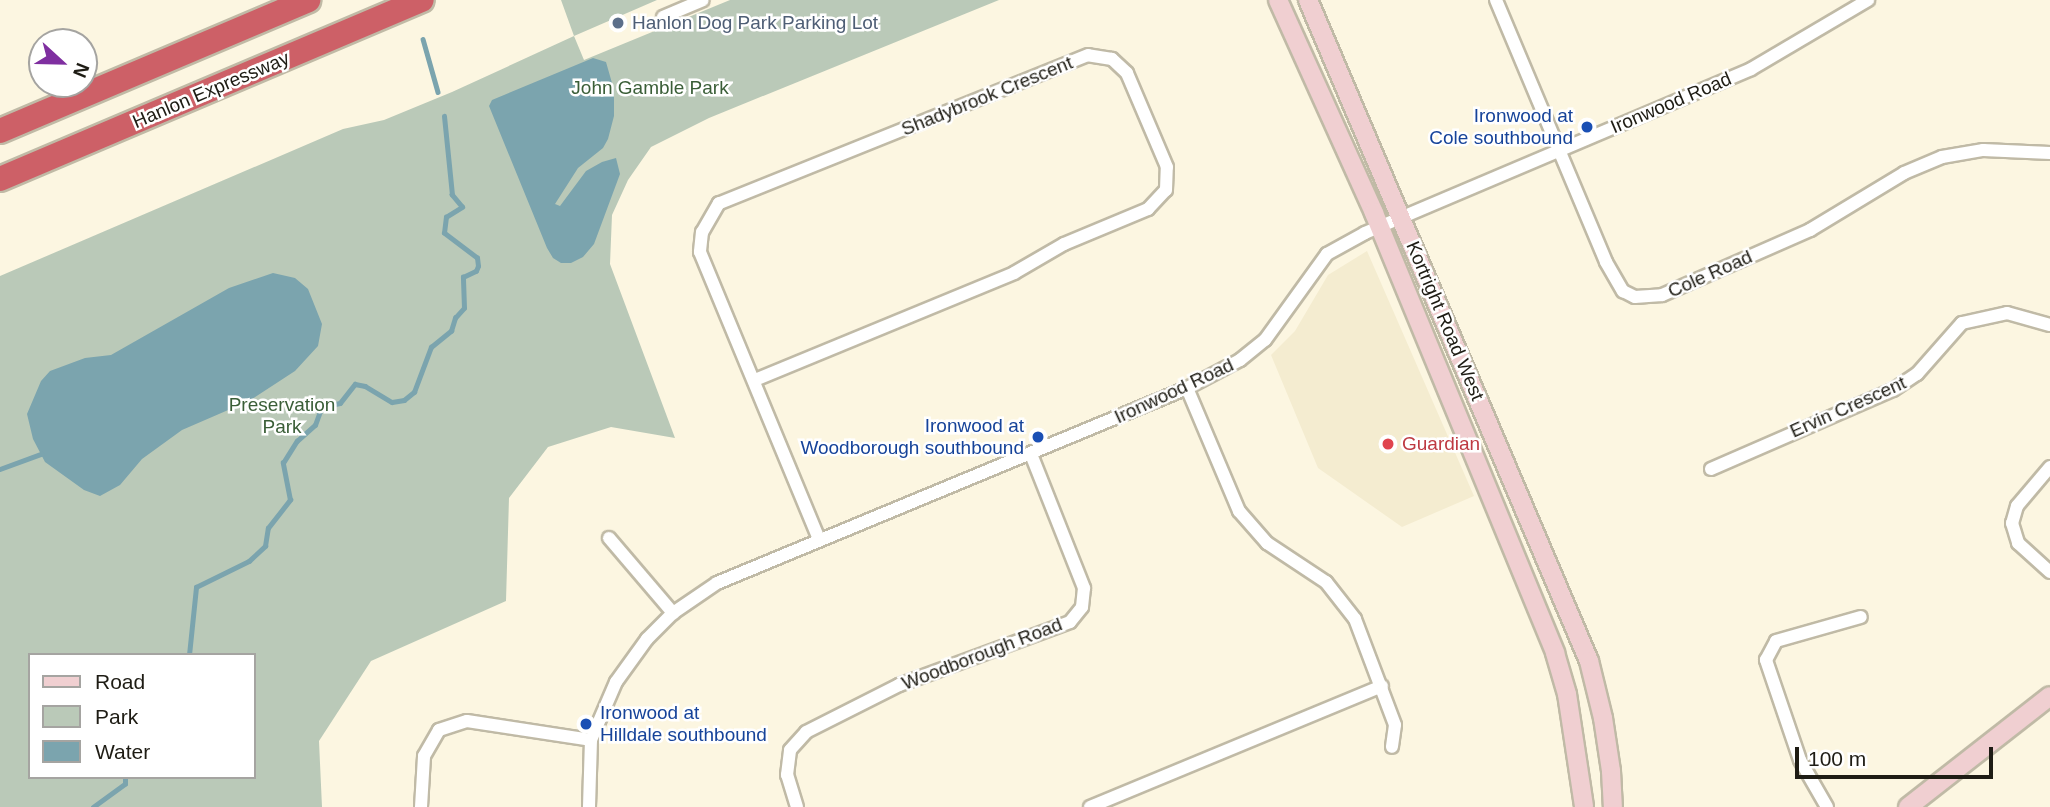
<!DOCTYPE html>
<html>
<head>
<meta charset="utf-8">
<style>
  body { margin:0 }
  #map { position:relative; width:2050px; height:807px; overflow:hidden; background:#fcf6e1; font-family:Arial,sans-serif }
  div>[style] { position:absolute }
  .built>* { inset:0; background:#f4ecd0 }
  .green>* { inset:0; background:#bac9b8 }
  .water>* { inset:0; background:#7ba4ae }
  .stream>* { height:4.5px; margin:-2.25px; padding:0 2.25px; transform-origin:2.25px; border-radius:2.25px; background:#7ba4ae }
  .roads { filter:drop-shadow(2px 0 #c0baa6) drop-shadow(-2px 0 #c0baa6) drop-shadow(0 2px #c0baa6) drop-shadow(0 -2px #c0baa6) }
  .street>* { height:12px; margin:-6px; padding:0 6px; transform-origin:6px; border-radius:6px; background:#fff }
  .secondary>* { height:18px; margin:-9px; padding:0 9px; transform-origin:9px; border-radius:9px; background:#f0cfd1 }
  .highway>* { height:24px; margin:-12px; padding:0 12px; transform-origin:12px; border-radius:12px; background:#cd6067 }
  .dots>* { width:19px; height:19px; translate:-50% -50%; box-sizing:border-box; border:4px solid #fff; border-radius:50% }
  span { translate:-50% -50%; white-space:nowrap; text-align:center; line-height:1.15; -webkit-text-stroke:5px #fff; paint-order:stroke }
  .service-label { font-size:19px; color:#4e5e75 }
  .left { translate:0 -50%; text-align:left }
  .park-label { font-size:19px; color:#3a5e37 }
  .street-label { font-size:19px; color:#1e1c14 }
  .transit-label { font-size:19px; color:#164399 }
  .right { translate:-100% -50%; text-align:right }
  .health-label { font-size:19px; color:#be3a42 }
  .legend { position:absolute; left:28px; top:653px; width:228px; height:126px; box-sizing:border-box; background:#fff; border:2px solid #a5a4a1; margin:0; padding:9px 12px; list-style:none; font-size:21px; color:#1e1c14 }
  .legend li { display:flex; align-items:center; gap:14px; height:35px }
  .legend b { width:35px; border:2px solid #a5a4a1 }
  .north { position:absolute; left:28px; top:28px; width:70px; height:70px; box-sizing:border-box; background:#fff; border:2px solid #a5a4a1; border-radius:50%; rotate:112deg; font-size:19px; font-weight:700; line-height:28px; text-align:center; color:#1e1c14 }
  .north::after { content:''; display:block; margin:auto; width:24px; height:32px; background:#7f2fa0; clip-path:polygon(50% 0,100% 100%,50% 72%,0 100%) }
  .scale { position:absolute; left:1795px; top:747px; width:198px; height:32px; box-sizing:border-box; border:4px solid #1e1c14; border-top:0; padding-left:9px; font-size:21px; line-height:24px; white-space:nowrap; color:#1e1c14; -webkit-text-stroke:5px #fff; paint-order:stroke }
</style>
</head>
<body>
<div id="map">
  <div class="built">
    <div style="clip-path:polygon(1367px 251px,1474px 496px,1402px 527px,1318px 468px,1271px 355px,1295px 331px,1328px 275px)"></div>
  </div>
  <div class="green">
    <div style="clip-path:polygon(evenodd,561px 0,657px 0,574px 36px,584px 60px,730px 0,999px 0,709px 118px,651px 147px,628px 180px,612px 215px,610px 264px,675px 438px,611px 427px,548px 447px,509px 498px,506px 601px,371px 661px,319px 741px,322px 807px,0 807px,0 276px,343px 129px,384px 120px,452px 92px,574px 36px,561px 0,30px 655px,254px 655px,254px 777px,30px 777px,30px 655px)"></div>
  </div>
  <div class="water">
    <div style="clip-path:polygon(593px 58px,606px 62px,614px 90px,614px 116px,608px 139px,603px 148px,578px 168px,555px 204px,560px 206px,586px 171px,602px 162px,616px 158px,620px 174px,594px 244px,583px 257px,571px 263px,561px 263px,553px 258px,547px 248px,489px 106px,492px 100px)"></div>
    <div style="clip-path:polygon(273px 273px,295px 278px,308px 289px,322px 324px,318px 346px,295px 371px,249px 401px,182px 430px,142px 459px,120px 485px,100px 496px,84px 490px,45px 462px,33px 439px,27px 414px,41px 381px,50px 371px,85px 358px,111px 355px,229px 288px)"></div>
  </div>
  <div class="stream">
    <div style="left:423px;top:39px;width:55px;rotate:74.2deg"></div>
    <div style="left:0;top:469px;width:44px;rotate:-20.1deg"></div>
    <div style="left:189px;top:655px;width:68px;rotate:-84.1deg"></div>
    <div style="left:196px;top:587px;width:59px;rotate:-26.1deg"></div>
    <div style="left:249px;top:561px;width:22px;rotate:-43deg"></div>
    <div style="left:265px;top:546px;width:18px;rotate:-81deg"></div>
    <div style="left:268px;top:528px;width:36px;rotate:-52deg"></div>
    <div style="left:290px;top:500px;width:38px;rotate:-101deg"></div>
    <div style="left:283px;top:463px;width:26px;rotate:-58deg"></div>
    <div style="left:297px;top:441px;width:24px;rotate:-42deg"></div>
    <div style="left:315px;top:425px;width:15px;rotate:-70deg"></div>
    <div style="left:320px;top:411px;width:7px;rotate:-45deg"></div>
    <div style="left:325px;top:406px;width:15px;rotate:-11deg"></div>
    <div style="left:340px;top:403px;width:24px;rotate:-52deg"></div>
    <div style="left:355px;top:384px;width:10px;rotate:11deg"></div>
    <div style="left:365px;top:386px;width:31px;rotate:31deg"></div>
    <div style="left:392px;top:402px;width:12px;rotate:-9deg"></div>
    <div style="left:404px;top:400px;width:13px;rotate:-39deg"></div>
    <div style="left:414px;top:392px;width:48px;rotate:-69.3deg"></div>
    <div style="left:431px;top:347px;width:26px;rotate:-39deg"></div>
    <div style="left:451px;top:331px;width:14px;rotate:-73deg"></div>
    <div style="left:455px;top:318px;width:13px;rotate:-48deg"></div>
    <div style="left:464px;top:308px;width:31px;rotate:-92deg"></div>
    <div style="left:463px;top:277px;width:14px;rotate:-25deg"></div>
    <div style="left:476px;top:271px;width:5px;rotate:-68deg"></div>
    <div style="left:478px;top:266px;width:8px;rotate:-97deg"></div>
    <div style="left:477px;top:258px;width:41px;rotate:-142.9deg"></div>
    <div style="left:444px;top:233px;width:16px;rotate:-83deg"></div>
    <div style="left:446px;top:217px;width:19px;rotate:-32deg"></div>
    <div style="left:462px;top:207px;width:16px;rotate:-130deg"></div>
    <div style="left:452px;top:195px;width:79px;rotate:-95.8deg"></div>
    <div style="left:93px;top:807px;width:39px;rotate:-36deg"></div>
    <div style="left:125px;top:784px;width:7px;rotate:-90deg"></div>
  </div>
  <div class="roads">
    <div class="street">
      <div style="left:1496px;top:0;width:284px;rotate:67.2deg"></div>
      <div style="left:1606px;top:262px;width:34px;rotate:60deg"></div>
      <div style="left:1623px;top:291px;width:13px;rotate:27deg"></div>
      <div style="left:1635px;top:297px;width:27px;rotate:-4deg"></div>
      <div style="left:1662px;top:295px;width:162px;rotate:-23.7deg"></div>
      <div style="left:1810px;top:230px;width:110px;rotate:-31.2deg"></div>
      <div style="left:1904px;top:173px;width:41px;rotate:-22.8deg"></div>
      <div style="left:1942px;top:157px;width:42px;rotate:-9.7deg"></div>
      <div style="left:1983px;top:150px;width:67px;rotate:2.6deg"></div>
      <div style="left:663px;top:17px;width:43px;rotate:-23deg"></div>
      <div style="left:755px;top:380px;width:280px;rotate:-22.4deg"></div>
      <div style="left:1014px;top:273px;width:58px;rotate:-30.1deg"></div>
      <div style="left:1064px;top:244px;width:91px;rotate:-22.6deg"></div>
      <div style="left:1148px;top:209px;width:26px;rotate:-47deg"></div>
      <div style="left:1166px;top:190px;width:23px;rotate:-88deg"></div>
      <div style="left:1167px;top:167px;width:102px;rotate:-113.1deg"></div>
      <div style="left:1127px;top:73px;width:21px;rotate:-137deg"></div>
      <div style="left:1112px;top:59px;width:24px;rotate:-171deg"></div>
      <div style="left:1088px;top:55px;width:398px;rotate:158.1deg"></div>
      <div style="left:719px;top:203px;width:34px;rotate:120deg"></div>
      <div style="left:702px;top:232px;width:20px;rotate:96deg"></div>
      <div style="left:700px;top:252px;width:311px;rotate:67.5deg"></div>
      <div style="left:1187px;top:388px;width:134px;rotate:67.1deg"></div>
      <div style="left:1239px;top:511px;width:43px;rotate:48.8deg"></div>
      <div style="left:1267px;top:543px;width:71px;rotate:33.5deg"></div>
      <div style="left:1326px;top:582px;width:47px;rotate:51.9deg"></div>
      <div style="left:1355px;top:619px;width:113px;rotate:69.3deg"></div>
      <div style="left:1395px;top:725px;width:22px;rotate:98deg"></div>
      <div style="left:2050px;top:467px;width:51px;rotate:130.2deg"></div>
      <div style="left:2017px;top:506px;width:18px;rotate:106deg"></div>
      <div style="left:2012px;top:523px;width:21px;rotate:73deg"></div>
      <div style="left:2018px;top:543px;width:43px;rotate:42.2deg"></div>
      <div style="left:1711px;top:469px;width:198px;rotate:-23.5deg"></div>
      <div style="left:1893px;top:390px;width:29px;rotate:-34deg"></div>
      <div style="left:1917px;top:374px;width:68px;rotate:-48.6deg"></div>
      <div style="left:1962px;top:323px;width:46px;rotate:-12.5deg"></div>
      <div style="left:2007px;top:313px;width:45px;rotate:15.6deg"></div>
      <div style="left:609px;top:538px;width:99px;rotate:49.5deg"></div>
      <div style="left:421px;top:807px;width:51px;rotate:-86.6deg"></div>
      <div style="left:424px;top:756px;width:30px;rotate:-60deg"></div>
      <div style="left:439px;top:730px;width:29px;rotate:-18deg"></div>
      <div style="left:467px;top:721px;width:125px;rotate:8.7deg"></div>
      <div style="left:589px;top:807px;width:67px;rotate:-88.3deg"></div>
      <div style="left:591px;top:740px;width:63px;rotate:-66.7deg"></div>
      <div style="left:616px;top:682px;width:53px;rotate:-54.2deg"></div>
      <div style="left:647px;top:639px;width:37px;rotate:-45deg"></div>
      <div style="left:673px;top:613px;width:53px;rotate:-34.3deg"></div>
      <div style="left:717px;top:583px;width:509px;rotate:-22.53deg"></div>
      <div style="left:1187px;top:388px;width:60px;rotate:-27.8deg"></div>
      <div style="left:1240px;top:360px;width:32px;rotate:-39deg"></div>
      <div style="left:1265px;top:340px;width:106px;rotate:-54.2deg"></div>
      <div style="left:1327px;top:254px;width:43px;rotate:-28.9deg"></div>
      <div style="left:1365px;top:233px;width:419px;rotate:-23deg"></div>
      <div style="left:1751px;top:69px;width:136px;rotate:-30.5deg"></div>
      <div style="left:797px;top:807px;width:34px;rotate:-107deg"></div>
      <div style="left:787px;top:775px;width:25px;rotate:-83deg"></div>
      <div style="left:790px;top:750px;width:24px;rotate:-48deg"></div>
      <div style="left:806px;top:732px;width:104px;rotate:-26.8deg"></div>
      <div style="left:899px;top:685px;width:182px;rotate:-20.2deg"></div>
      <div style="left:1070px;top:622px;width:19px;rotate:-51deg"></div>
      <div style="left:1082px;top:607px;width:19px;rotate:-84deg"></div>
      <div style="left:1084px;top:588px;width:144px;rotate:-111.6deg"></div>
      <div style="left:1090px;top:807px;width:316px;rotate:-22.5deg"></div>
      <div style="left:1827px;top:807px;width:54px;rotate:-119.9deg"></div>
      <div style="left:1800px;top:760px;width:106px;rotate:-108.8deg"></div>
      <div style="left:1766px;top:660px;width:21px;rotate:-62deg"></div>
      <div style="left:1776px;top:641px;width:88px;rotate:-15.8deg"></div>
    </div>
    <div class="secondary">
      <div style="left:1278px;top:0;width:234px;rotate:65.7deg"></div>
      <div style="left:1374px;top:213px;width:476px;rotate:67.6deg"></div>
      <div style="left:1555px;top:653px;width:43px;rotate:73.7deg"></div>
      <div style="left:1567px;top:694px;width:114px;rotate:81.4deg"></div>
      <div style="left:1308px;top:0;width:718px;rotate:66.97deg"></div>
      <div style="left:1589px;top:661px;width:59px;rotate:76.2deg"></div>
      <div style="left:1603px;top:718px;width:54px;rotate:81.4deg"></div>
      <div style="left:1611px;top:771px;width:36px;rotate:87deg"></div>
      <div style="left:1908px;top:807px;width:180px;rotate:-38deg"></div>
    </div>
    <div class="highway">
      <div style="left:0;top:131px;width:335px;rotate:-23deg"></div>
      <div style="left:0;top:179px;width:458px;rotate:-23deg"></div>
    </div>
  </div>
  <div class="dots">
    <div style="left:618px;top:23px;background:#5c6f8a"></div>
    <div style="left:1587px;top:127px;background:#1a4fb4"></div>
    <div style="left:1038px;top:437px;background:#1a4fb4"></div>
    <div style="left:1388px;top:444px;background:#e0444e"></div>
    <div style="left:586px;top:724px;background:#1a4fb4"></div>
  </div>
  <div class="service-label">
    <span class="left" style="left:632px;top:23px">Hanlon Dog Park Parking Lot</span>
  </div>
  <div class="park-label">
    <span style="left:650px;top:88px">John Gamble Park</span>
    <span style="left:282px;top:416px">Preservation<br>Park</span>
  </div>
  <div class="street-label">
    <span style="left:211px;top:90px;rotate:-23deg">Hanlon Expressway</span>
    <span style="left:987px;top:96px;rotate:-22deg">Shadybrook Crescent</span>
    <span style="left:1671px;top:103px;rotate:-23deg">Ironwood Road</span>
    <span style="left:1710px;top:274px;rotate:-24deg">Cole Road</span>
    <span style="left:1445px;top:321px;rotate:67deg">Kortright Road West</span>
    <span style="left:1174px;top:391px;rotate:-25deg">Ironwood Road</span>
    <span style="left:1848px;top:407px;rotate:-24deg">Ervin Crescent</span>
    <span style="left:982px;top:654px;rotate:-21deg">Woodborough Road</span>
  </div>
  <div class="transit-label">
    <span class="right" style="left:1573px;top:127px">Ironwood at<br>Cole southbound</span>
    <span class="right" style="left:1024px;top:437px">Ironwood at<br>Woodborough southbound</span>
    <span class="left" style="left:600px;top:724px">Ironwood at<br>Hilldale southbound</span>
  </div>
  <div class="health-label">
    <span class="left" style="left:1402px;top:444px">Guardian</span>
  </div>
  <ul class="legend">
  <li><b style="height:9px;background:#f0cfd1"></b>Road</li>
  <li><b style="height:19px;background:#bac9b8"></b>Park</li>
  <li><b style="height:19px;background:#7ba4ae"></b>Water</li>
  </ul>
  <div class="north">N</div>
  <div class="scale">100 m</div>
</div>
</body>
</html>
